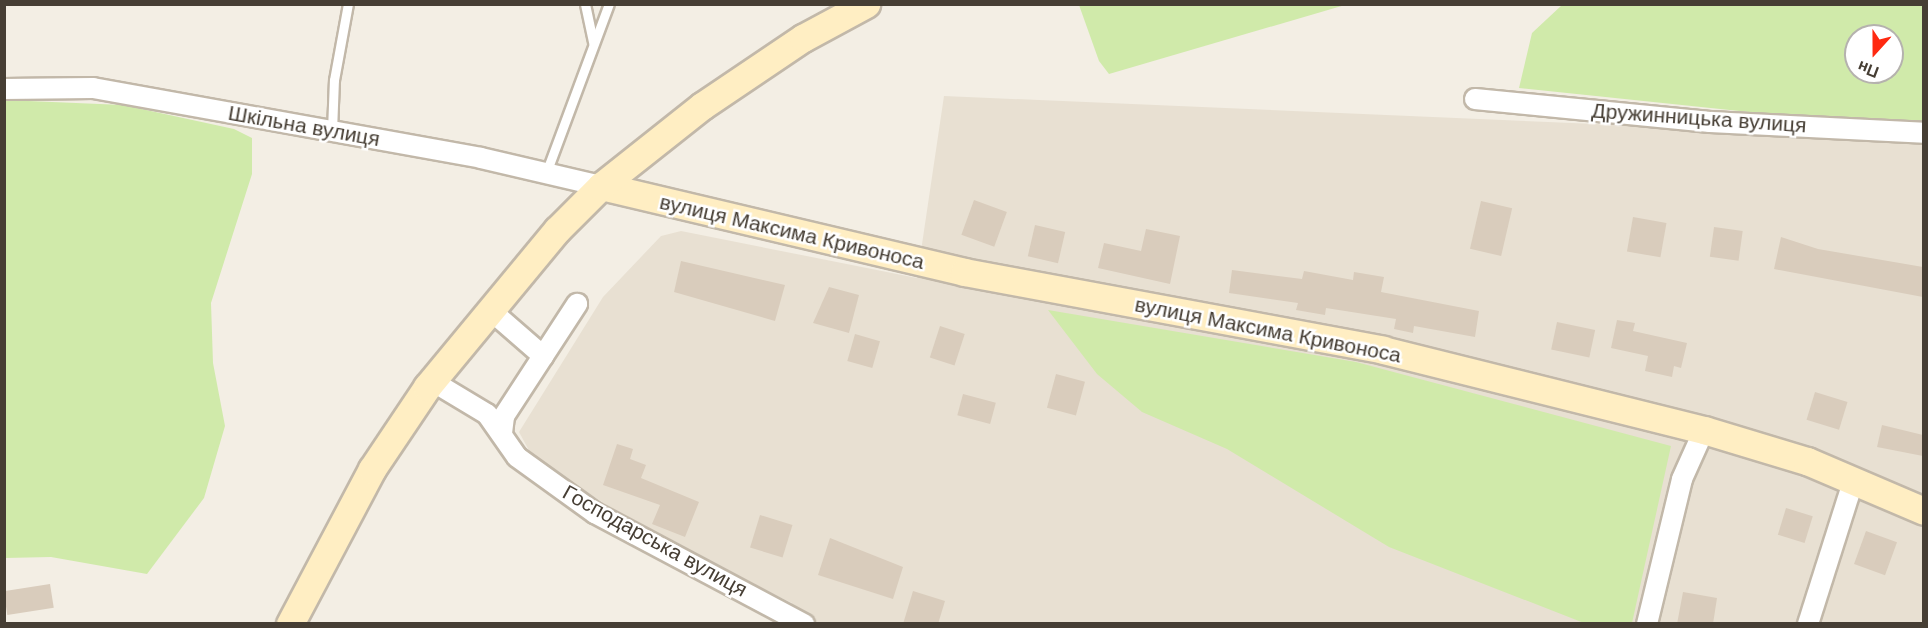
<!DOCTYPE html>
<html>
<head>
<meta charset="utf-8">
<style>
  body { margin:0 }
  #map { position:relative; width:1928px; height:628px; overflow:hidden; background:#f3eee4; font-family:Arial,sans-serif }
  div>[style] { position:absolute }
  .residential>* { inset:0; background:#e8e0d2 }
  .green>* { inset:0; background:#d0eaaa }
  .building>* { inset:0; background:#d9ccbc; transform-origin:0 0 }
  .roads { filter:drop-shadow(2px 0 #c2b8a9) drop-shadow(-2px 0 #c2b8a9) drop-shadow(0 2px #c2b8a9) drop-shadow(0 -2px #c2b8a9) }
  .lane>* { height:9px; margin:-4.5px; padding:0 4.5px; transform-origin:4.5px; border-radius:4.5px; background:#fff }
  .street>* { height:20px; margin:-10px; padding:0 10px; transform-origin:10px; border-radius:10px; background:#fff }
  .secondary>* { height:27px; margin:-13.5px; padding:0 13.5px; transform-origin:13.5px; border-radius:13.5px; background:#ffeec3 }
  span { translate:-50% -50%; white-space:nowrap; text-align:center; line-height:1.15; -webkit-text-stroke:5px #fff; paint-order:stroke }
  .street-label { font-size:21px; color:#463e34 }
  .frame { position:absolute; inset:0; border:6px solid #463e34; pointer-events:none }
  .north { position:absolute; left:1844px; top:24px; width:60px; height:60px; box-sizing:border-box; background:#fff; border:2px solid #b5b2ae; border-radius:50%; rotate:201deg; font-size:16px; font-weight:700; line-height:24px; text-align:center; color:#463e34 }
  .north::after { content:''; display:block; margin:auto; width:21px; height:27px; background:#ff2910; clip-path:polygon(50% 0,100% 100%,50% 72%,0 100%) }
</style>
</head>
<body>
<div id="map">
  <div class="residential">
    <div style="clip-path:polygon(944px 96px,1923px 138px,1923px 623px,784px 623px,792px 603px,646px 531px,532px 456px,519px 432px,603px 297px,661px 236px,681px 231px,917px 278px)"></div>
  </div>
  <div class="green">
    <div style="clip-path:polygon(1079px 5px,1079px 4px,1345px 5px,1109px 74px,1099px 61px)"></div>
    <div style="clip-path:polygon(evenodd,1562px 5px,1923px 5px,1923px 124px,1883px 126px,1519px 88px,1532px 33px,1562px 5px,1856px 36px,1892px 36px,1892px 72px,1856px 72px,1856px 36px)"></div>
    <div style="clip-path:polygon(5px 100px,123px 105px,234px 129px,252px 138px,252px 174px,211px 303px,213px 363px,225px 426px,204px 498px,147px 574px,51px 557px,5px 558px)"></div>
    <div style="clip-path:polygon(1048px 310px,1356px 362px,1671px 446px,1632px 623px,1584px 623px,1389px 547px,1227px 449px,1142px 412px,1097px 374px)"></div>
  </div>
  <div class="building">
    <div style="left:974px;top:200px;width:35px;height:37px;rotate:20deg"></div>
    <div style="left:1481px;top:201px;width:32px;height:49px;rotate:13deg"></div>
    <div style="left:1633px;top:217px;width:34px;height:35px;rotate:10deg"></div>
    <div style="left:1035px;top:225px;width:31px;height:32px;rotate:13deg"></div>
    <div style="left:1714px;top:227px;width:29px;height:30px;rotate:8deg"></div>
    <div style="clip-path:polygon(1146px 229px,1180px 236px,1170px 284px,1098px 268px,1104px 243px,1141px 251px)"></div>
    <div style="clip-path:polygon(1781px 237px,1818px 249px,1923px 267px,1923px 297px,1774px 269px)"></div>
    <div style="clip-path:polygon(681px 261px,785px 285px,775px 321px,674px 292px)"></div>
    <div style="clip-path:polygon(1232px 270px,1302px 279px,1304px 271px,1353px 280px,1354px 272px,1384px 277px,1381px 292px,1479px 311px,1475px 337px,1414px 326px,1413px 333px,1394px 329px,1396px 319px,1326px 308px,1325px 315px,1296px 310px,1298px 303px,1229px 293px)"></div>
    <div style="clip-path:polygon(829px 287px,859px 295px,849px 333px,813px 323px)"></div>
    <div style="clip-path:polygon(1617px 320px,1635px 323px,1633px 331px,1687px 343px,1681px 368px,1674px 366px,1672px 377px,1645px 371px,1648px 356px,1611px 348px)"></div>
    <div style="left:1557px;top:322px;width:39px;height:28px;rotate:12deg"></div>
    <div style="left:940px;top:326px;width:26px;height:33px;rotate:18deg"></div>
    <div style="left:855px;top:334px;width:26px;height:28px;rotate:16deg"></div>
    <div style="left:1056px;top:374px;width:30px;height:35px;rotate:15deg"></div>
    <div style="left:1815px;top:392px;width:34px;height:29px;rotate:17deg"></div>
    <div style="left:963px;top:394px;width:34px;height:22px;rotate:15deg"></div>
    <div style="clip-path:polygon(1882px 425px,1923px 435px,1923px 456px,1877px 447px)"></div>
    <div style="clip-path:polygon(617px 444px,633px 449px,630px 459px,646px 465px,641px 478px,699px 502px,685px 537px,652px 524px,660px 505px,603px 485px)"></div>
    <div style="left:1786px;top:508px;width:28px;height:28px;rotate:17deg"></div>
    <div style="left:760px;top:515px;width:34px;height:34px;rotate:17deg"></div>
    <div style="left:1866px;top:531px;width:33px;height:35px;rotate:20deg"></div>
    <div style="clip-path:polygon(830px 538px,903px 567px,893px 599px,818px 575px)"></div>
    <div style="left:50px;top:584px;width:24px;height:47px;rotate:81deg"></div>
    <div style="clip-path:polygon(913px 591px,945px 601px,938px 624px,903px 624px)"></div>
    <div style="clip-path:polygon(1683px 592px,1717px 598px,1713px 624px,1677px 624px)"></div>
  </div>
  <div class="roads">
    <div class="lane">
      <div style="left:585px;top:4px;width:40px;rotate:78deg"></div>
      <div style="left:332px;top:131px;width:51px;rotate:-87.8deg"></div>
      <div style="left:334px;top:80px;width:77px;rotate:-79.6deg"></div>
      <div style="left:546px;top:173px;width:180px;rotate:-69.6deg"></div>
    </div>
    <div class="street">
      <div style="left:4px;top:89px;width:89px;rotate:-0.6deg"></div>
      <div style="left:93px;top:88px;width:394px;rotate:10.2deg"></div>
      <div style="left:481px;top:158px;width:123px;rotate:13.1deg"></div>
      <div style="left:1475px;top:99px;width:236px;rotate:5.6deg"></div>
      <div style="left:1710px;top:122px;width:214px;rotate:2.9deg"></div>
      <div style="left:489px;top:309px;width:72px;rotate:41deg"></div>
      <div style="left:432px;top:381px;width:64px;rotate:31deg"></div>
      <div style="left:487px;top:414px;width:52px;rotate:55.1deg"></div>
      <div style="left:517px;top:457px;width:96px;rotate:35.7deg"></div>
      <div style="left:595px;top:513px;width:237px;rotate:28deg"></div>
      <div style="left:502px;top:433px;width:17px;rotate:-83deg"></div>
      <div style="left:504px;top:416px;width:134px;rotate:-56.9deg"></div>
      <div style="left:1647px;top:624px;width:149px;rotate:-76.4deg"></div>
      <div style="left:1682px;top:479px;width:54px;rotate:-65.8deg"></div>
      <div style="left:1808px;top:624px;width:152px;rotate:-72.4deg"></div>
    </div>
    <div class="secondary">
      <div style="left:601px;top:186px;width:373px;rotate:13.3deg"></div>
      <div style="left:964px;top:272px;width:426px;rotate:10.5deg"></div>
      <div style="left:1383px;top:350px;width:331px;rotate:14deg"></div>
      <div style="left:1704px;top:430px;width:108px;rotate:16.8deg"></div>
      <div style="left:1807px;top:461px;width:127px;rotate:23.1deg"></div>
      <div style="left:290px;top:624px;width:175px;rotate:-62.1deg"></div>
      <div style="left:372px;top:469px;width:99px;rotate:-56.1deg"></div>
      <div style="left:427px;top:387px;width:204px;rotate:-50.4deg"></div>
      <div style="left:557px;top:230px;width:62px;rotate:-45deg"></div>
      <div style="left:601px;top:186px;width:129px;rotate:-38.4deg"></div>
      <div style="left:702px;top:106px;width:122px;rotate:-34deg"></div>
      <div style="left:803px;top:38px;width:72px;rotate:-28.4deg"></div>
    </div>
  </div>
  <div class="street-label">
    <span style="left:1699px;top:118px;rotate:4deg">Дружинницька вулиця</span>
    <span style="left:304px;top:126px;rotate:10deg">Шкільна вулиця</span>
    <span style="left:792px;top:232px;rotate:13deg">вулиця Максима Кривоноса</span>
    <span style="left:1268px;top:330px;rotate:11deg">вулиця Максима Кривоноса</span>
    <span style="left:655px;top:541px;rotate:29deg">Господарська вулиця</span>
  </div>
  <div class="frame"></div>
  <div class="north">Пн</div>
</div>
</body>
</html>
